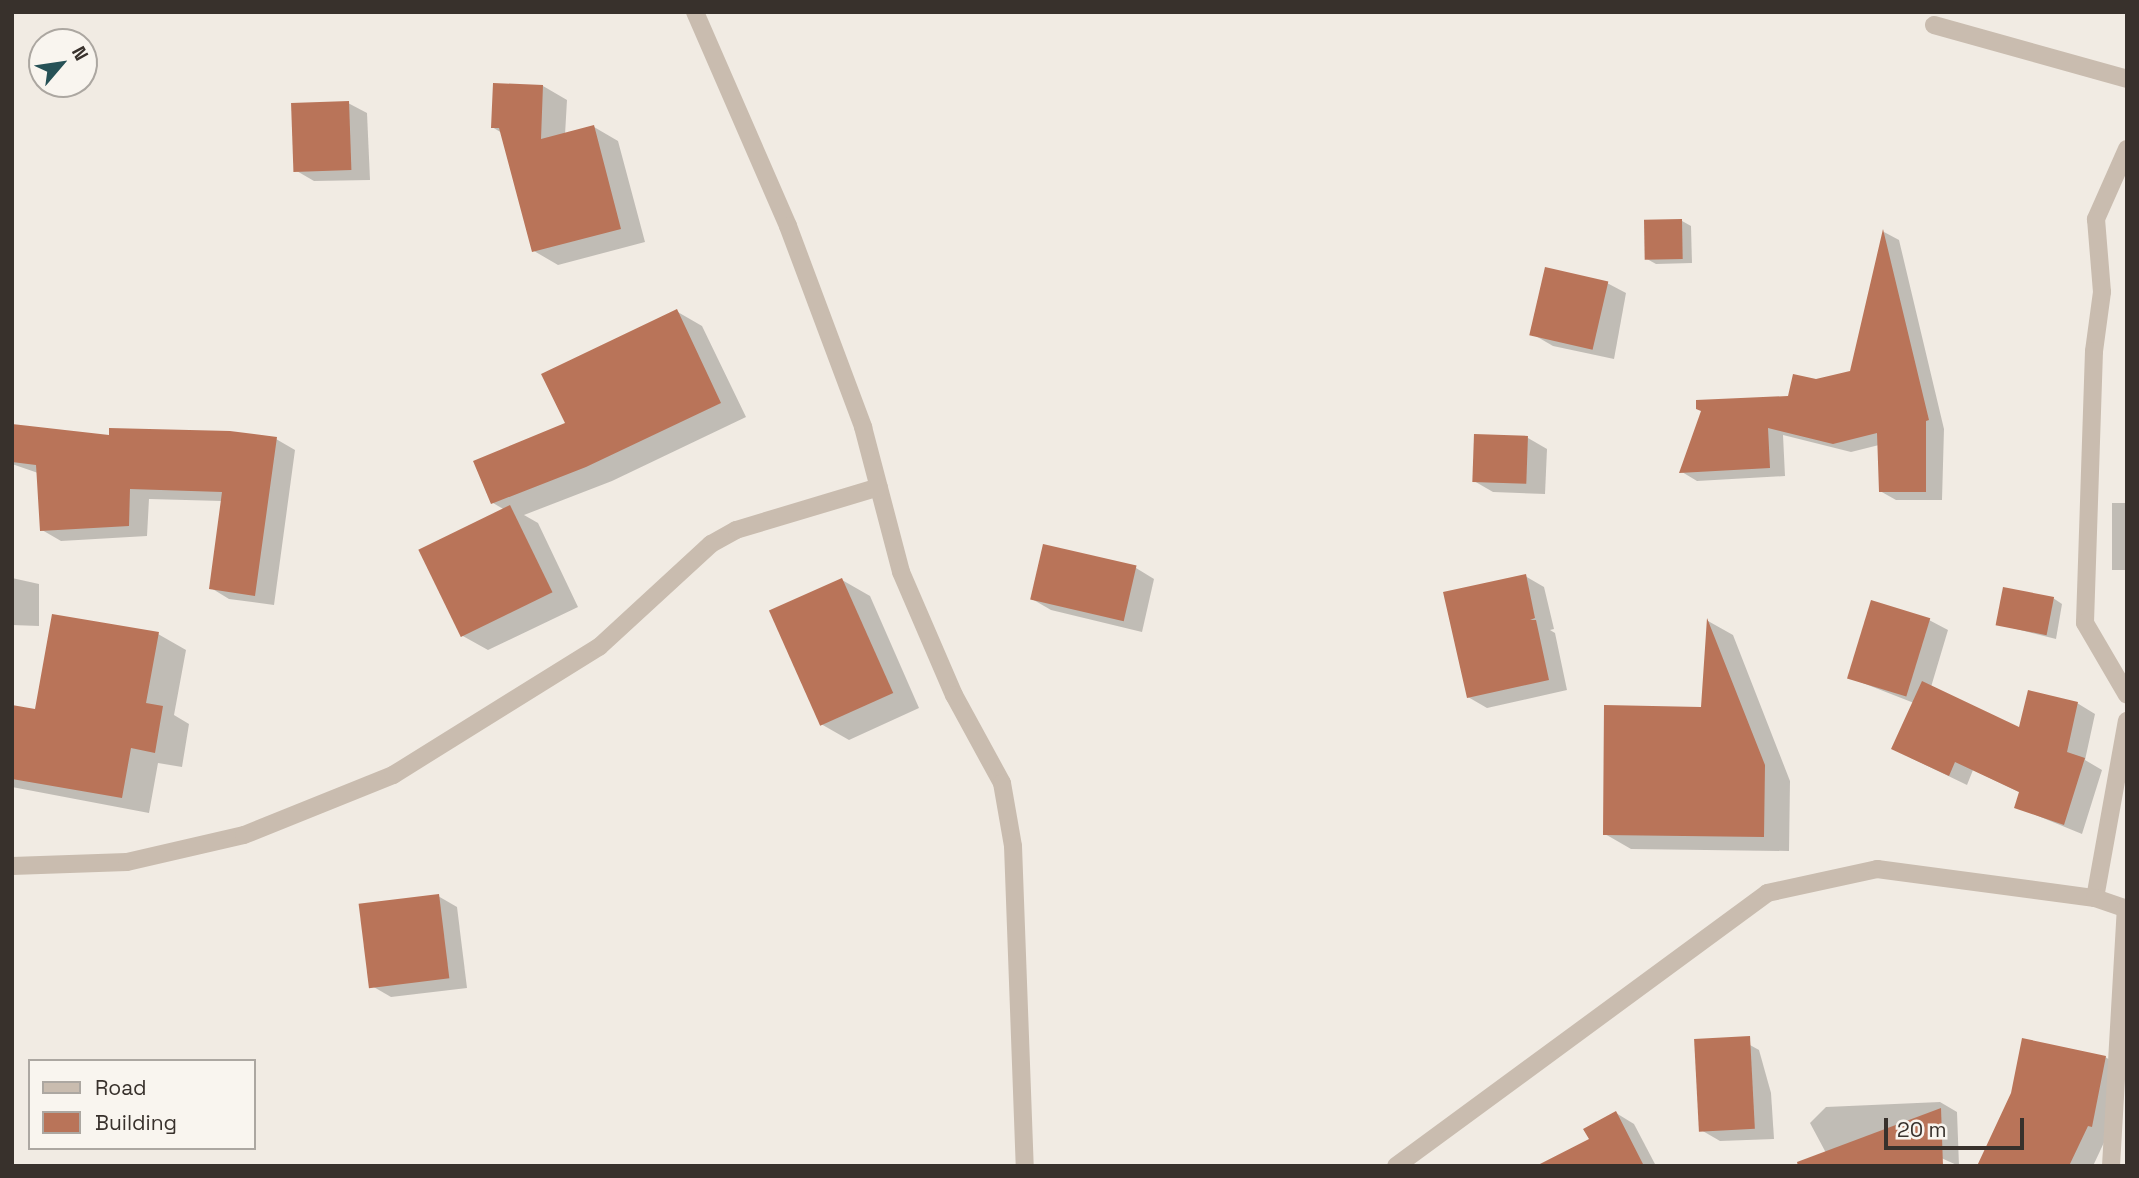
<!DOCTYPE html>
<html>
<head>
<meta charset="utf-8">
<style>
  body { margin:0 }
  #map { position:relative; width:2139px; height:1178px; overflow:hidden; background:#f1ebe3; font-family:"Space Grotesk",sans-serif }
  div>[style] { position:absolute }
  .shadow>* { inset:0; background:#0003; transform-origin:0 0 }
  .building>* { inset:0; background:#b97459; transform-origin:0 0 }
  .minor>* { height:18px; margin:-9px; padding:0 9px; transform-origin:9px; border-radius:9px; background:#c9bcaf }
  span { translate:-50% -50%; white-space:nowrap; text-align:center; line-height:1.15; -webkit-text-stroke:5px #f9f5ef; paint-order:stroke }
  .frame { position:absolute; inset:0; border:14px solid #38312c; pointer-events:none }
  .legend { position:absolute; left:28px; top:1059px; width:228px; height:91px; box-sizing:border-box; background:#f9f5ef; border:2px solid #aca7a1; margin:0; padding:9px 12px; list-style:none; font-size:21px; color:#38312c }
  .legend li { display:flex; align-items:center; gap:14px; height:35px }
  .legend b { width:35px; border:2px solid #aca7a1 }
  .north { position:absolute; left:28px; top:28px; width:70px; height:70px; box-sizing:border-box; background:#f9f5ef; border:2px solid #aca7a1; border-radius:50%; rotate:61deg; font-size:19px; font-weight:700; line-height:28px; text-align:center; color:#38312c }
  .north::after { content:''; display:block; margin:auto; width:24px; height:32px; background:#265156; clip-path:polygon(50% 0,100% 100%,50% 72%,0 100%) }
  .scale { position:absolute; left:1884px; top:1118px; width:140px; height:32px; box-sizing:border-box; border:4px solid #38312c; border-top:0; padding-left:9px; font-size:21px; line-height:24px; white-space:nowrap; color:#38312c; -webkit-text-stroke:5px #f9f5ef; paint-order:stroke }
</style>
</head>
<body>
<div id="map">
  <div class="shadow">
    <div style="clip-path:polygon(543px 86px,567px 100px,565px 135px,594px 127px,618px 141px,645px 242px,558px 265px,534px 251px,502px 133px,492px 127px)"></div>
    <div style="clip-path:polygon(348px 103px,367px 113px,370px 180px,314px 181px,295px 170px)"></div>
    <div style="clip-path:polygon(1682px 221px,1691px 226px,1692px 263px,1656px 264px,1647px 259px)"></div>
    <div style="clip-path:polygon(1884px 232px,1899px 240px,1944px 429px,1942px 500px,1896px 500px,1880px 491px,1879px 445px,1851px 452px,1783px 435px,1785px 476px,1697px 481px,1682px 472px,1816px 381px,1852px 372px)"></div>
    <div style="clip-path:polygon(1607px 283px,1626px 293px,1614px 359px,1553px 346px,1534px 335px)"></div>
    <div style="clip-path:polygon(676px 311px,702px 326px,746px 417px,612px 481px,524px 515px,538px 523px,578px 607px,488px 650px,461px 635px,505px 510px,493px 503px)"></div>
    <div style="clip-path:polygon(12px 426px,110px 437px,276px 439px,295px 450px,274px 605px,229px 599px,211px 588px,222px 501px,149px 499px,147px 536px,61px 541px,42px 530px,38px 473px,12px 464px)"></div>
    <div style="clip-path:polygon(1528px 438px,1547px 449px,1545px 494px,1493px 492px,1474px 481px)"></div>
    <div style="left:2112px;top:503px;width:15px;height:67px"></div>
    <div style="clip-path:polygon(1044px 546px,1136px 568px,1154px 579px,1142px 632px,1051px 610px,1032px 599px)"></div>
    <div style="clip-path:polygon(1525px 576px,1544px 587px,1554px 629px,1550px 630px,1555px 633px,1567px 690px,1487px 708px,1468px 697px)"></div>
    <div style="clip-path:polygon(12px 578px,39px 584px,39px 626px,12px 625px)"></div>
    <div style="clip-path:polygon(842px 580px,870px 596px,919px 708px,849px 740px,821px 724px)"></div>
    <div style="clip-path:polygon(2053px 598px,2062px 604px,2056px 639px,1997px 624px)"></div>
    <div style="clip-path:polygon(1929px 620px,1948px 630px,1931px 687px,2020px 730px,2077px 703px,2095px 714px,2085px 760px,2102px 770px,2082px 834px,2016px 807px,2021px 793px,1973px 770px,1967px 785px,1911px 758px,1914px 703px,1850px 678px)"></div>
    <div style="clip-path:polygon(1708px 621px,1733px 635px,1790px 781px,1789px 851px,1631px 849px,1605px 834px,1703px 708px)"></div>
    <div style="clip-path:polygon(158px 634px,186px 650px,174px 715px,189px 724px,182px 767px,158px 763px,149px 813px,12px 787px,12px 707px,37px 711px)"></div>
    <div style="clip-path:polygon(438px 896px,457px 907px,467px 988px,391px 997px,372px 986px)"></div>
    <div style="clip-path:polygon(1739px 1039px,1759px 1050px,1771px 1093px,1774px 1139px,1720px 1141px,1701px 1130px)"></div>
    <div style="clip-path:polygon(2105px 1057px,2124px 1068px,2107px 1136px,2093px 1166px,1979px 1166px)"></div>
    <div style="clip-path:polygon(1940px 1102px,1957px 1112px,1959px 1166px,1939px 1157px,1944px 1166px,1833px 1166px,1810px 1123px,1826px 1107px)"></div>
    <div style="clip-path:polygon(1616px 1113px,1634px 1124px,1656px 1166px,1580px 1166px,1591px 1140px)"></div>
  </div>
  <div class="building">
    <div style="clip-path:polygon(493px 83px,543px 85px,541px 139px,594px 125px,621px 229px,532px 252px,499px 128px,491px 128px)"></div>
    <div style="left:349px;top:101px;width:69px;height:58px;rotate:88deg"></div>
    <div style="left:1682px;top:219px;width:40px;height:38px;rotate:89deg"></div>
    <div style="clip-path:polygon(1883px 229px,1929px 420px,1926px 421px,1926px 492px,1879px 492px,1877px 433px,1833px 444px,1768px 428px,1770px 468px,1679px 473px,1701px 411px,1696px 409px,1696px 400px,1788px 396px,1793px 374px,1816px 379px,1850px 371px)"></div>
    <div style="left:1545px;top:267px;width:65px;height:70px;rotate:13deg"></div>
    <div style="clip-path:polygon(677px 309px,721px 403px,586px 467px,491px 504px,473px 461px,565px 423px,541px 374px)"></div>
    <div style="clip-path:polygon(12px 424px,109px 435px,109px 428px,230px 431px,277px 437px,255px 596px,209px 589px,222px 492px,130px 489px,129px 526px,40px 531px,36px 465px,12px 462px)"></div>
    <div style="left:1474px;top:434px;width:54px;height:48px;rotate:2deg"></div>
    <div style="left:510px;top:505px;width:97px;height:102px;rotate:64deg"></div>
    <div style="left:1043px;top:544px;width:96px;height:57px;rotate:13deg"></div>
    <div style="clip-path:polygon(1526px 574px,1535px 618px,1530px 620px,1536px 620px,1549px 680px,1467px 698px,1443px 592px)"></div>
    <div style="left:842px;top:578px;width:126px;height:80px;rotate:66deg"></div>
    <div style="left:2003px;top:587px;width:52px;height:39px;rotate:11deg"></div>
    <div style="left:1871px;top:600px;width:62px;height:82px;rotate:17deg"></div>
    <div style="clip-path:polygon(52px 614px,159px 632px,146px 703px,163px 706px,155px 753px,131px 748px,122px 798px,12px 779px,12px 705px,35px 709px)"></div>
    <div style="clip-path:polygon(1707px 618px,1765px 765px,1764px 837px,1603px 835px,1604px 705px,1701px 707px)"></div>
    <div style="clip-path:polygon(1922px 681px,2019px 727px,2028px 690px,2078px 702px,2067px 752px,2085px 758px,2064px 825px,2014px 808px,2019px 792px,1955px 762px,1949px 776px,1891px 749px)"></div>
    <div style="left:439px;top:894px;width:85px;height:81px;rotate:83deg"></div>
    <div style="left:1750px;top:1036px;width:93px;height:56px;rotate:87deg"></div>
    <div style="clip-path:polygon(2022px 1038px,2106px 1056px,2092px 1127px,2088px 1126px,2069px 1166px,1977px 1166px,2011px 1093px)"></div>
    <div style="clip-path:polygon(1941px 1108px,1943px 1166px,1798px 1166px,1797px 1162px)"></div>
    <div style="clip-path:polygon(1616px 1111px,1644px 1166px,1536px 1166px,1589px 1139px,1583px 1129px)"></div>
  </div>
  <div class="minor">
    <div style="left:695px;top:12px;width:233px;rotate:66.5deg"></div>
    <div style="left:788px;top:226px;width:215px;rotate:69.5deg"></div>
    <div style="left:863px;top:427px;width:150px;rotate:75.3deg"></div>
    <div style="left:901px;top:572px;width:134px;rotate:66.7deg"></div>
    <div style="left:954px;top:695px;width:100px;rotate:61.4deg"></div>
    <div style="left:1002px;top:783px;width:64px;rotate:80.1deg"></div>
    <div style="left:1013px;top:846px;width:320px;rotate:87.9deg"></div>
    <div style="left:1934px;top:25px;width:200px;rotate:15.6deg"></div>
    <div style="left:2127px;top:149px;width:77px;rotate:113.9deg"></div>
    <div style="left:2096px;top:219px;width:73px;rotate:85.3deg"></div>
    <div style="left:2102px;top:292px;width:60px;rotate:97.7deg"></div>
    <div style="left:2094px;top:351px;width:272px;rotate:91.9deg"></div>
    <div style="left:2085px;top:623px;width:83px;rotate:59.7deg"></div>
    <div style="left:12px;top:866px;width:115px;rotate:-2deg"></div>
    <div style="left:127px;top:862px;width:120px;rotate:-13deg"></div>
    <div style="left:244px;top:835px;width:161px;rotate:-21.9deg"></div>
    <div style="left:393px;top:775px;width:243px;rotate:-31.9deg"></div>
    <div style="left:599px;top:647px;width:152px;rotate:-42.6deg"></div>
    <div style="left:711px;top:544px;width:29px;rotate:-29deg"></div>
    <div style="left:736px;top:530px;width:149px;rotate:-16.7deg"></div>
    <div style="left:2095px;top:898px;width:180px;rotate:-79.8deg"></div>
    <div style="left:1396px;top:1166px;width:461px;rotate:-36.3deg"></div>
    <div style="left:1767px;top:893px;width:113px;rotate:-12.3deg"></div>
    <div style="left:1877px;top:869px;width:220px;rotate:7.6deg"></div>
    <div style="left:2095px;top:898px;width:34px;rotate:19deg"></div>
    <div style="left:2111px;top:1166px;width:257px;rotate:-86.7deg"></div>
  </div>
  <div class="frame"></div>
  <ul class="legend">
  <li><b style="height:9px;background:#c9bcaf"></b>Road</li>
  <li><b style="height:19px;background:#b97459"></b>Building</li>
  </ul>
  <div class="north">N</div>
  <div class="scale">20 m</div>
</div>
</body>
</html>
